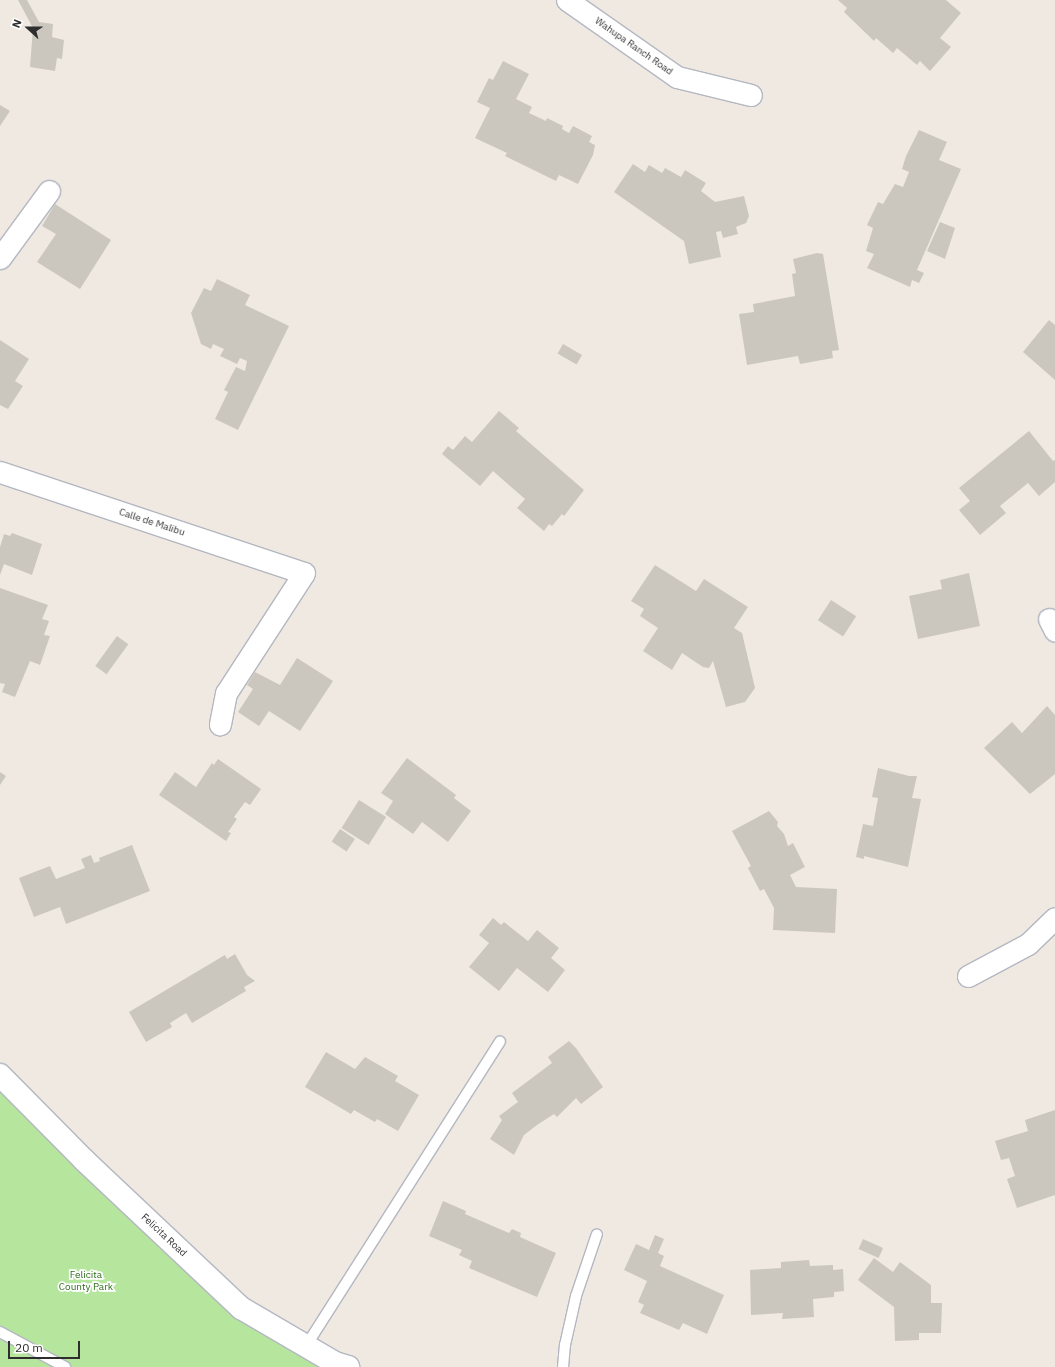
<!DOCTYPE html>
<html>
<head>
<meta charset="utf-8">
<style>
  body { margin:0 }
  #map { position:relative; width:1055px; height:1367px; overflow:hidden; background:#efe9e1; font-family:"IBM Plex Sans",sans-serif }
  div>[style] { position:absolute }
  .green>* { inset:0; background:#b6e59e }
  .building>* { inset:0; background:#cbc7bf; transform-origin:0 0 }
  .roads { filter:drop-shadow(1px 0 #b4b7c1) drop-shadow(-1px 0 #b4b7c1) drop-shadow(0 1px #b4b7c1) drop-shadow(0 -1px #b4b7c1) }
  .service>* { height:10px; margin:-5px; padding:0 5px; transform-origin:5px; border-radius:5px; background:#fff }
  .minor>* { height:21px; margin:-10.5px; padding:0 10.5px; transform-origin:10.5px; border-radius:10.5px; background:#fff }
  .secondary>* { height:22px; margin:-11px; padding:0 11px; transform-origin:11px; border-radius:11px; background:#fff }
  span { translate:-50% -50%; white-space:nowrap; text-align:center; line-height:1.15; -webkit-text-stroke:3.5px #fff; paint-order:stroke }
  .street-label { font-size:10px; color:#2e2e2e }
  .park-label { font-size:10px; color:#2c6e1b }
  .north { position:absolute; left:8px; top:8px; width:40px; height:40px; -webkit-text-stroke:3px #fff; paint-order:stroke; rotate:291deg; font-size:11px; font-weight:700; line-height:16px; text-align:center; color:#2e2e2e }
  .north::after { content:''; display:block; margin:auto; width:14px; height:18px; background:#2e2e2e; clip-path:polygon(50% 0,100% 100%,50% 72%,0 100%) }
  .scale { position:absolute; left:8px; top:1341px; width:72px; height:18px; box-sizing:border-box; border:2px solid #2e2e2e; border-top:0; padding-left:5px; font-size:12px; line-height:14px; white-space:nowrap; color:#2e2e2e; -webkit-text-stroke:3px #fff; paint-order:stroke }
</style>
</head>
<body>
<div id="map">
  <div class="green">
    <div style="clip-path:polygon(0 1075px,221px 1288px,348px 1367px,0 1367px)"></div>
  </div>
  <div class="building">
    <div style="clip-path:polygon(18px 0,27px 0,39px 22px,53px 24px,52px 37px,64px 40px,62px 59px,57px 58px,55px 71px,30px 67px,33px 28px)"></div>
    <div style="clip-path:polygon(838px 0,946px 0,961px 13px,940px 38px,951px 47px,930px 71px,920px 61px,917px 65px,897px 48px,893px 53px,876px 38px,874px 41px,844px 12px,847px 8px)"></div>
    <div style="clip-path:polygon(503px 61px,529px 74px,516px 99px,532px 107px,529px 113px,546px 121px,547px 118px,563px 126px,562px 129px,569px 133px,573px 126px,592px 136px,589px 142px,595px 145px,593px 155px,578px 184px,559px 175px,556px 181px,505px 156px,507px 153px,475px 138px,490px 108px,477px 102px,489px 78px,493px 80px)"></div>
    <div style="clip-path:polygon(0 105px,10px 111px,0 126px)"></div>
    <div style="clip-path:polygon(919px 130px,947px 142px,939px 160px,961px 169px,917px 270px,924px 273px,919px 283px,912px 280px,910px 287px,867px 268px,874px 254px,866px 251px,873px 228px,867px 225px,878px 202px,883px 204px,895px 184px,903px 187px,909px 172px,902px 169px,906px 156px)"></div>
    <div style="clip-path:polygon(633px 164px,645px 172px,649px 165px,662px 173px,665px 168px,681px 177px,685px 170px,706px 183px,701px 191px,715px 202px,744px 196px,749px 216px,746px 223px,736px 227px,738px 234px,723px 238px,721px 231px,716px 232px,721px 257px,689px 264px,684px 241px,614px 192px)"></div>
    <div style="clip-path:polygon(55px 204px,111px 240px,80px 289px,37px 262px,56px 234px,42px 226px)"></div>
    <div style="clip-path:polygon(940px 222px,955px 228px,945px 259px,927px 251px)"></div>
    <div style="clip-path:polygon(817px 253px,823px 254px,839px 350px,832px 351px,833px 358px,800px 364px,798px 356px,747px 365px,739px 314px,754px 312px,753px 304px,795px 296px,792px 274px,796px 273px,793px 259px)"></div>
    <div style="clip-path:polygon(217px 279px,250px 295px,245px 305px,289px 326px,238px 430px,215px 419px,228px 392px,224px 390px,236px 367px,245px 371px,247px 361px,240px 358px,237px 364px,220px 356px,224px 349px,213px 344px,211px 349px,201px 344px,191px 313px,204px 288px,211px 291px)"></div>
    <div style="clip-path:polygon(1049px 320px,1055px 325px,1055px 380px,1023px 352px)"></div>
    <div style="clip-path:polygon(0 340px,29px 359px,15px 381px,23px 386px,8px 409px,0 405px)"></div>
    <div style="left:563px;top:344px;width:22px;height:11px;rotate:30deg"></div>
    <div style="clip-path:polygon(499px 411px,519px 428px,516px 431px,584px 490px,564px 516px,562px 514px,552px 526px,549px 524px,544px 531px,517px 508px,525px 499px,493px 471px,480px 486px,442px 454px,448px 446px,453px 450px,465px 436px,472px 442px)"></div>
    <div style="clip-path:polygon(1029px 431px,1053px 461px,1055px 460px,1055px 482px,1039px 496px,1028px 483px,1000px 506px,1006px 513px,980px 535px,959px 510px,970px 501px,959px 488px)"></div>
    <div style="clip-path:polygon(12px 533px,42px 544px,32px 575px,4px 564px,0 575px,0 547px,4px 534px,10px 536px)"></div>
    <div style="clip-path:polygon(655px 565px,696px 591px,704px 579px,748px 607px,734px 628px,742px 633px,755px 688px,745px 702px,726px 707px,713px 661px,709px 668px,703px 667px,682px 653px,672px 670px,643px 651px,658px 628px,640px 616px,644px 609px,631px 601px)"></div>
    <div style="clip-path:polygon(969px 573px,980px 626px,918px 639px,909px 596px,942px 589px,940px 580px)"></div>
    <div style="clip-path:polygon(0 588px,48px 605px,42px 619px,49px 621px,44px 635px,50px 636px,40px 665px,30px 661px,15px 697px,2px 692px,5px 684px,0 683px)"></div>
    <div style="left:831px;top:600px;width:30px;height:24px;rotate:33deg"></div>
    <div style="left:117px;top:636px;width:14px;height:37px;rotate:36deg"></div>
    <div style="clip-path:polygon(297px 658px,333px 681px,300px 731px,269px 711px,259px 726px,238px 712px,253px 689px,247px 685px,255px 672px,280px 685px)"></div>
    <div style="clip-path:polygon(1047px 706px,1055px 715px,1055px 774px,1030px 794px,984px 748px,1012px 722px,1022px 733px)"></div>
    <div style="clip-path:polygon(407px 758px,456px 795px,454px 798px,471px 811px,448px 842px,422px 822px,413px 834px,385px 814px,393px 801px,381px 793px)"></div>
    <div style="clip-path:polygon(218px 759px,261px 789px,250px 805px,245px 802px,234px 817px,237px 819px,228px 832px,231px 833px,226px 841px,159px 795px,175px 772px,196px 787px,212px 763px,214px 765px)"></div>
    <div style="clip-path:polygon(878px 768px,909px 776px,917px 776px,912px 798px,921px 799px,908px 867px,864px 856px,864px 859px,856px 857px,863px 824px,873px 826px,878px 798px,872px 797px)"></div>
    <div style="clip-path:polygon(0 772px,6px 776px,0 785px)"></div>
    <div style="left:359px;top:800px;width:32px;height:33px;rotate:32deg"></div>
    <div style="clip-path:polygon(769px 811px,778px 822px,777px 826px,784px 834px,788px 846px,793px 843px,805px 867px,790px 875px,796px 887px,837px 889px,835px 933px,773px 930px,774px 908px,764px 889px,760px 891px,748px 868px,751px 866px,732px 831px)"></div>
    <div style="left:340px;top:829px;width:18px;height:15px;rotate:34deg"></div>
    <div style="clip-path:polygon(132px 845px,150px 891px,66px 924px,60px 907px,34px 917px,19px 878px,50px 866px,56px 879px,85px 868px,81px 859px,91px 855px,94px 863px,100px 861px,99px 858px)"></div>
    <div style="clip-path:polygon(493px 918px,501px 925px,504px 922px,528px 941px,537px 930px,559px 948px,551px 958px,565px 970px,548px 992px,517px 968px,499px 991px,469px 967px,489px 943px,479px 935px)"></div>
    <div style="clip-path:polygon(235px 954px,247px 975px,255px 981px,244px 987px,246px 991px,192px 1023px,186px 1013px,170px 1023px,172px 1027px,146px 1042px,129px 1012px,225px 955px,227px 959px)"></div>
    <div style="clip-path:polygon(569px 1041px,576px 1048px,603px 1087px,581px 1104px,576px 1098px,557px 1117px,554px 1114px,537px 1125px,524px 1135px,514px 1155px,490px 1139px,502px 1120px,499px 1116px,518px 1102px,512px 1093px,552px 1063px,548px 1057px)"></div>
    <div style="clip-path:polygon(326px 1052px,355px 1069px,365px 1057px,398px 1076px,395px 1081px,419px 1095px,398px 1131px,377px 1119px,375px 1122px,354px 1110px,351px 1114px,305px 1087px)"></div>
    <div style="clip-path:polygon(1055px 1110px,1055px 1195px,1017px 1208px,1007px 1179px,1015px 1176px,1009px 1158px,1001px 1160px,995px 1141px,1028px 1131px,1025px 1120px)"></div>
    <div style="clip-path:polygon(443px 1201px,466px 1211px,465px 1214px,509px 1233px,512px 1229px,521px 1233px,520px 1237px,556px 1253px,537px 1297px,469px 1268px,472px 1261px,459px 1255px,462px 1250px,429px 1236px)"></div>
    <div style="clip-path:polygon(655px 1235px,664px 1239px,658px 1253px,664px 1256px,660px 1266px,724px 1295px,707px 1334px,683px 1323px,679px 1330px,640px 1313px,644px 1305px,638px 1302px,647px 1281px,624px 1270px,636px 1244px,649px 1250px)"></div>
    <div style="left:863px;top:1239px;width:22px;height:11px;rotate:24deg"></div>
    <div style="clip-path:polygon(874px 1258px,893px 1272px,900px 1262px,931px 1285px,931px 1303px,942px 1303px,941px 1333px,919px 1333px,919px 1340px,895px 1341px,894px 1307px,858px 1280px)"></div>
    <div style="clip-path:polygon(809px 1260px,810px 1266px,833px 1265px,833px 1270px,843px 1269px,844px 1291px,834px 1292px,834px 1297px,813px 1299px,814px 1317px,782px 1319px,783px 1313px,751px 1315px,750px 1270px,781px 1268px,781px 1262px)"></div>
  </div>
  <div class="roads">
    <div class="service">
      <div style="left:0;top:1332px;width:74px;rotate:28.3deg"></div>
      <div style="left:306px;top:1346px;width:361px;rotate:-57.5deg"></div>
      <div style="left:563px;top:1367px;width:22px;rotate:-85deg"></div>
      <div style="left:565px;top:1345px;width:50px;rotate:-77.3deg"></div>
      <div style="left:576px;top:1296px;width:65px;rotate:-71.3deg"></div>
    </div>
    <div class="minor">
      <div style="left:567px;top:0;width:134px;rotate:35deg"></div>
      <div style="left:677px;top:77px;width:76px;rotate:13.7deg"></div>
      <div style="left:0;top:258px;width:83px;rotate:-53.8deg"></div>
      <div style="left:0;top:472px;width:320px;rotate:18.4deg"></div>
      <div style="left:304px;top:573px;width:143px;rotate:123deg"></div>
      <div style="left:226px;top:693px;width:32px;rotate:101deg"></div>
      <div style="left:1049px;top:619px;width:13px;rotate:63deg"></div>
      <div style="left:968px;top:976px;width:68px;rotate:-28.1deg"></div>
      <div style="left:1028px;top:944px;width:37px;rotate:-44deg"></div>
    </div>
    <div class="secondary">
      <div style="left:0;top:1075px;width:120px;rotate:45.3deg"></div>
      <div style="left:84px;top:1160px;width:216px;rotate:43.3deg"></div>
      <div style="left:241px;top:1308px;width:109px;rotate:30.3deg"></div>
      <div style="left:335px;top:1363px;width:14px;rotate:17deg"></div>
    </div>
  </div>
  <div class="street-label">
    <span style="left:634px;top:46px;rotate:35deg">Wahupa Ranch Road</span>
    <span style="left:152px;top:522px;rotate:18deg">Calle de Malibu</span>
    <span style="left:164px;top:1235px;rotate:43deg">Felicita Road</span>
  </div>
  <div class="park-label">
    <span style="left:86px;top:1280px">Felicita<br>County Park</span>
  </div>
  <div class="north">N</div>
  <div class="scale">20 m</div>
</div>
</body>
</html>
